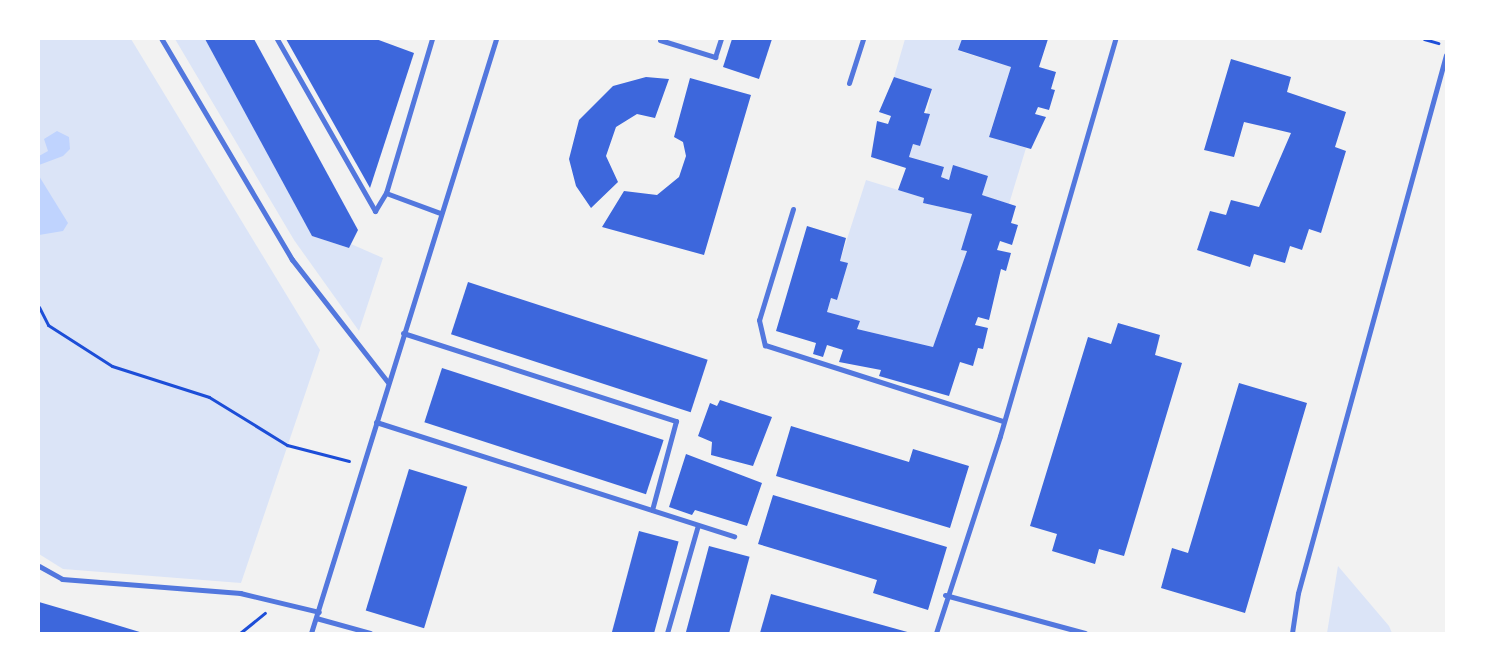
<!DOCTYPE html>
<html>
<head>
<meta charset="utf-8">
<style>
  body { margin:0 }
  #map { position:relative; width:1485px; height:672px; overflow:hidden; background:#f2f2f2; font-family:Literata,serif }
  div>[style] { position:absolute }
  .green>* { inset:0; background:#dbe4f7 }
  .water>* { inset:0; background:#bfd3fe }
  .building>* { inset:0; background:#3d67dc; transform-origin:0 0 }
  .path>* { height:3px; margin:-1.5px; padding:0 1.5px; transform-origin:1.5px; border-radius:1.5px; background:#1d4ed8 }
  .pedestrian>* { height:4.5px; margin:-2.25px; padding:0 2.25px; transform-origin:2.25px; border-radius:2.25px; background:#5277de }
  .minor>* { height:5px; margin:-2.5px; padding:0 2.5px; transform-origin:2.5px; border-radius:2.5px; background:#5277de }
  span { translate:-50% -50%; white-space:nowrap; text-align:center; line-height:1.15; -webkit-text-stroke:5px #fff; paint-order:stroke }
  .frame { position:absolute; inset:0; border:40px solid #fff; pointer-events:none }
</style>
</head>
<body>
<div id="map">
  <div class="green">
    <div style="clip-path:polygon(39px 39px,131px 39px,320px 350px,241px 583px,63px 569px,39px 554px)"></div>
    <div style="clip-path:polygon(175px 39px,205px 39px,312px 236px,349px 248px,351px 244px,383px 258px,359px 331px,294px 240px)"></div>
    <div style="clip-path:polygon(905px 39px,962px 39px,959px 51px,1011px 67px,989px 136px,1026px 148px,1009px 204px,982px 195px,953px 166px,949px 180px,941px 177px,944px 167px,909px 157px,913px 144px,920px 146px,932px 89px,894px 77px)"></div>
    <div style="clip-path:polygon(866px 180px,924px 198px,923px 203px,972px 214px,962px 250px,967px 251px,933px 347px,857px 329px,859px 321px,827px 312px,831px 298px,837px 300px,847px 263px,840px 261px)"></div>
    <div style="clip-path:polygon(1338px 566px,1389px 626px,1392px 633px,1327px 633px)"></div>
  </div>
  <div class="water">
    <div style="clip-path:polygon(57px 131px,69px 137px,70px 149px,63px 156px,39px 165px,39px 156px,48px 151px,44px 139px)"></div>
    <div style="clip-path:polygon(39px 176px,68px 223px,63px 231px,39px 235px)"></div>
  </div>
  <div class="building">
    <div style="clip-path:polygon(205px 39px,254px 39px,358px 230px,349px 248px,312px 236px)"></div>
    <div style="clip-path:polygon(286px 39px,376px 39px,414px 53px,370px 188px)"></div>
    <div style="clip-path:polygon(732px 39px,772px 39px,759px 79px,723px 67px)"></div>
    <div style="clip-path:polygon(962px 39px,1048px 39px,1039px 67px,1056px 72px,1051px 89px,1055px 90px,1049px 110px,1038px 107px,1035px 114px,1046px 117px,1031px 149px,989px 137px,1011px 67px,958px 50px)"></div>
    <div style="clip-path:polygon(1231px 59px,1291px 77px,1287px 92px,1346px 112px,1335px 147px,1346px 151px,1321px 233px,1309px 229px,1302px 250px,1290px 246px,1285px 263px,1254px 254px,1250px 267px,1197px 250px,1210px 211px,1226px 215px,1231px 200px,1259px 207px,1291px 133px,1244px 122px,1234px 157px,1204px 150px)"></div>
    <div style="clip-path:polygon(646px 77px,669px 79px,655px 118px,637px 114px,616px 127px,606px 156px,618px 182px,591px 208px,576px 186px,569px 159px,579px 120px,613px 86px)"></div>
    <div style="clip-path:polygon(894px 77px,932px 89px,924px 113px,930px 114px,920px 146px,913px 144px,909px 157px,944px 167px,941px 177px,949px 180px,953px 165px,988px 176px,982px 195px,1016px 206px,1011px 223px,1018px 225px,1012px 245px,1000px 241px,997px 250px,1011px 253px,1006px 271px,1001px 269px,989px 320px,978px 317px,975px 325px,988px 328px,983px 349px,978px 348px,973px 366px,960px 362px,949px 396px,879px 376px,881px 370px,839px 362px,843px 350px,827px 345px,823px 357px,813px 354px,816px 343px,776px 331px,807px 226px,846px 238px,840px 261px,848px 263px,837px 300px,831px 298px,827px 312px,860px 321px,857px 329px,933px 347px,967px 251px,961px 250px,972px 214px,923px 203px,924px 198px,898px 190px,906px 168px,871px 157px,877px 121px,888px 124px,891px 116px,879px 112px)"></div>
    <div style="clip-path:polygon(690px 78px,751px 95px,704px 255px,602px 227px,624px 191px,657px 195px,679px 177px,686px 156px,683px 142px,674px 137px)"></div>
    <div style="left:468px;top:282px;width:252px;height:55px;rotate:18deg"></div>
    <div style="clip-path:polygon(1118px 323px,1160px 335px,1155px 355px,1182px 363px,1124px 556px,1099px 549px,1095px 564px,1052px 551px,1057px 534px,1030px 526px,1088px 337px,1111px 344px)"></div>
    <div style="left:442px;top:368px;width:233px;height:57px;rotate:18deg"></div>
    <div style="clip-path:polygon(1239px 383px,1307px 403px,1245px 613px,1161px 588px,1172px 548px,1188px 553px)"></div>
    <div style="clip-path:polygon(720px 400px,772px 417px,753px 466px,711px 455px,712px 442px,698px 436px,710px 403px,717px 406px)"></div>
    <div style="clip-path:polygon(791px 426px,909px 462px,913px 449px,969px 466px,950px 528px,776px 476px)"></div>
    <div style="clip-path:polygon(686px 454px,762px 483px,747px 526px,695px 510px,692px 515px,669px 507px)"></div>
    <div style="left:409px;top:469px;width:61px;height:148px;rotate:17deg"></div>
    <div style="clip-path:polygon(773px 495px,947px 547px,928px 610px,873px 593px,877px 580px,758px 544px)"></div>
    <div style="left:639px;top:531px;width:41px;height:106px;rotate:15deg"></div>
    <div style="left:709px;top:546px;width:42px;height:90px;rotate:15deg"></div>
    <div style="clip-path:polygon(771px 594px,911px 633px,760px 633px)"></div>
    <div style="clip-path:polygon(39px 602px,87px 616px,143px 633px,39px 633px)"></div>
  </div>
  <div class="path">
    <div style="left:1424px;top:39px;width:15px;rotate:16deg"></div>
    <div style="left:39px;top:307px;width:20px;rotate:63deg"></div>
    <div style="left:48px;top:325px;width:76px;rotate:32.6deg"></div>
    <div style="left:112px;top:366px;width:102px;rotate:17.7deg"></div>
    <div style="left:209px;top:397px;width:92px;rotate:31.6deg"></div>
    <div style="left:287px;top:445px;width:64px;rotate:14.5deg"></div>
    <div style="left:240px;top:633px;width:32px;rotate:-39deg"></div>
  </div>
  <div class="pedestrian">
    <div style="left:162px;top:39px;width:256px;rotate:59.4deg"></div>
    <div style="left:292px;top:259px;width:156px;rotate:52deg"></div>
  </div>
  <div class="minor">
    <div style="left:277px;top:39px;width:198px;rotate:60.3deg"></div>
    <div style="left:375px;top:211px;width:21px;rotate:-59deg"></div>
    <div style="left:386px;top:193px;width:161px;rotate:-73.4deg"></div>
    <div style="left:660px;top:40px;width:58px;rotate:17.2deg"></div>
    <div style="left:715px;top:57px;width:19px;rotate:-72deg"></div>
    <div style="left:849px;top:83px;width:46px;rotate:-72.3deg"></div>
    <div style="left:386px;top:193px;width:58px;rotate:20.3deg"></div>
    <div style="left:793px;top:209px;width:116px;rotate:107deg"></div>
    <div style="left:759px;top:320px;width:26px;rotate:77deg"></div>
    <div style="left:765px;top:345px;width:250px;rotate:17.7deg"></div>
    <div style="left:403px;top:333px;width:287px;rotate:17.9deg"></div>
    <div style="left:676px;top:421px;width:92px;rotate:105.1deg"></div>
    <div style="left:376px;top:422px;width:376px;rotate:17.7deg"></div>
    <div style="left:39px;top:566px;width:26px;rotate:29deg"></div>
    <div style="left:62px;top:579px;width:179px;rotate:4.5deg"></div>
    <div style="left:240px;top:593px;width:81px;rotate:13.5deg"></div>
    <div style="left:945px;top:595px;width:145px;rotate:15.2deg"></div>
    <div style="left:316px;top:618px;width:56px;rotate:15.5deg"></div>
    <div style="left:311px;top:633px;width:622px;rotate:-72.7deg"></div>
    <div style="left:667px;top:633px;width:112px;rotate:-74deg"></div>
    <div style="left:936px;top:633px;width:207px;rotate:-72deg"></div>
    <div style="left:1000px;top:436px;width:413px;rotate:-73.8deg"></div>
    <div style="left:1292px;top:633px;width:40px;rotate:-81.5deg"></div>
    <div style="left:1298px;top:593px;width:558px;rotate:-74.62deg"></div>
  </div>
  <div class="frame"></div>
</div>
</body>
</html>
